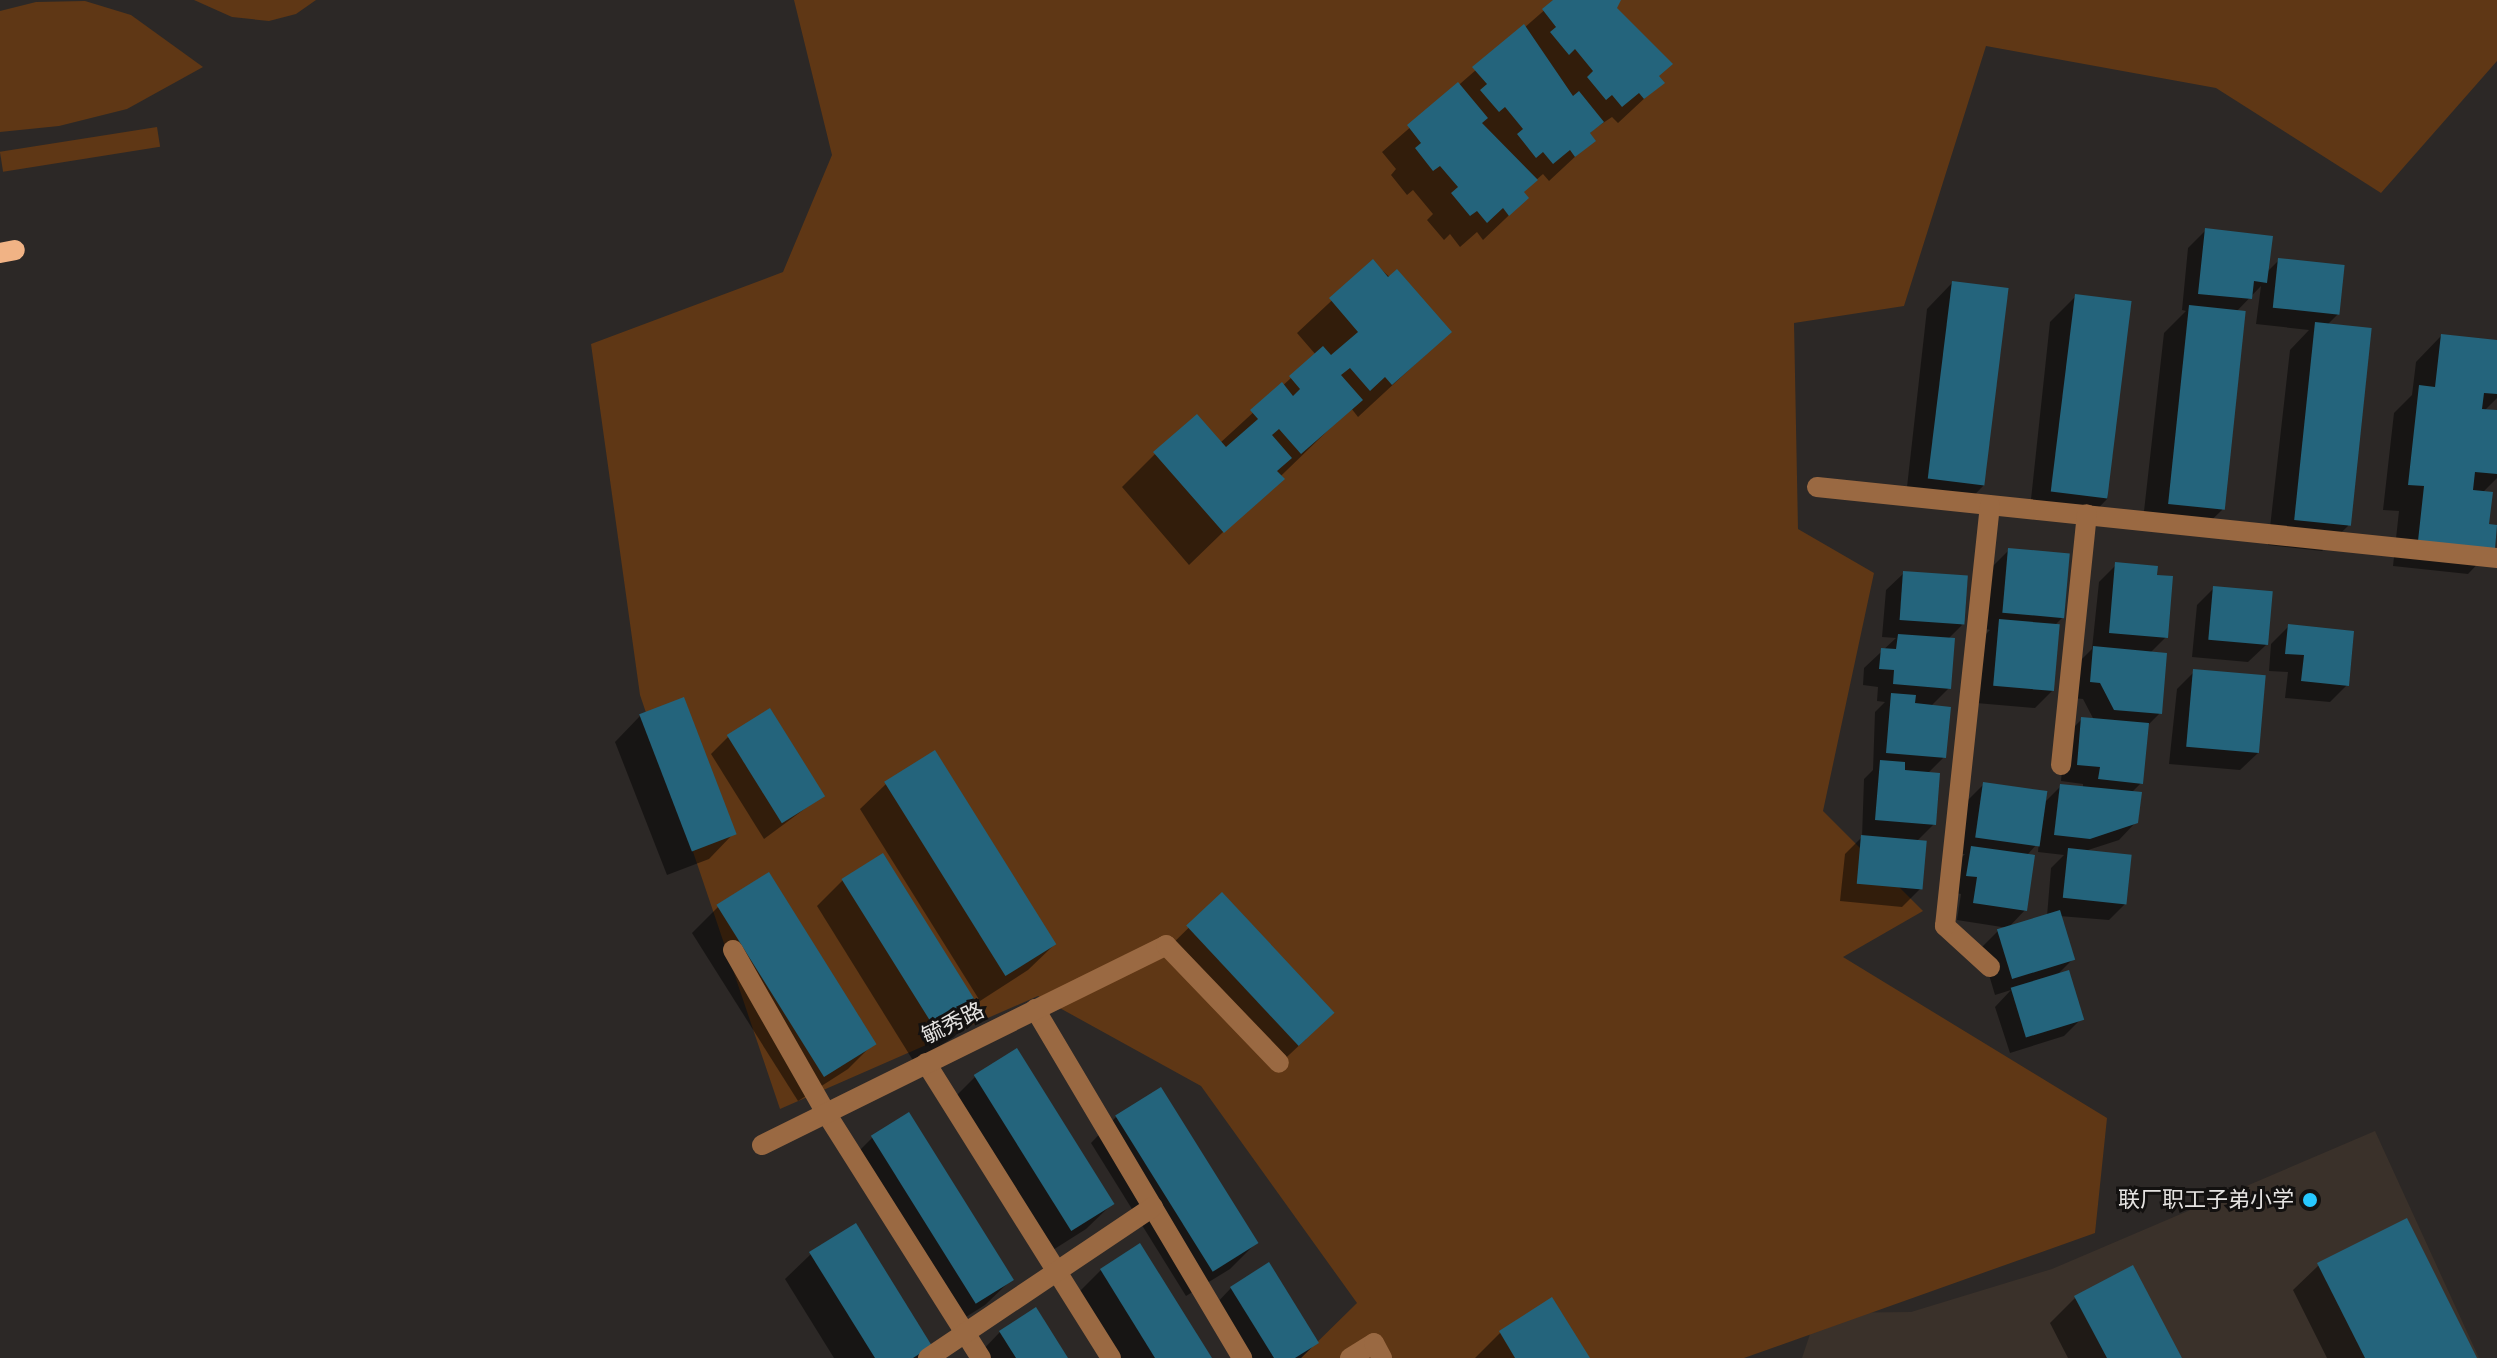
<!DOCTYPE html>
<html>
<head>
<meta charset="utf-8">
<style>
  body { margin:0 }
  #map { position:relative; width:2497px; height:1358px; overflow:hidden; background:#2c2826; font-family:"Roboto Condensed","Noto Sans SC",sans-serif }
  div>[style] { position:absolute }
  .built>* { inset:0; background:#3a312a }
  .green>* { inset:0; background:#5f3715; transform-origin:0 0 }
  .shadow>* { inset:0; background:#0007 }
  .building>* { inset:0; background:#24647c; transform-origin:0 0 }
  .minor>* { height:20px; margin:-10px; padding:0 10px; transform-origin:10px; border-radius:10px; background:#9a6942 }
  .major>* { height:20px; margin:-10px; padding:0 10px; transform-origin:10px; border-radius:10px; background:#f1b385 }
  .dots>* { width:22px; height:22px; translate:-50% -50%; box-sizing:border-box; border:4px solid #131110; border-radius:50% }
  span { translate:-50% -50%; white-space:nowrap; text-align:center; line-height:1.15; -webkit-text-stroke:6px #131110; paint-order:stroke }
  .street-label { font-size:22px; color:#e6e4e2 }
  .poi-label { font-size:22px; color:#e6e4e2 }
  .right { translate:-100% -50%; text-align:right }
</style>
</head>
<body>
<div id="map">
  <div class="built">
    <div style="clip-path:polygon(2375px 1131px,2479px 1358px,1802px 1358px,1817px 1313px,1911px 1312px,2052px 1269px)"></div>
  </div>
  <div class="green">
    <div style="clip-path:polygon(194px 0,316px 0,296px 14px,269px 21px,232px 17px)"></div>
    <div style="clip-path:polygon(794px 0,2497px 0,2497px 61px,2381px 193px,2216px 88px,1986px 46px,1904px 306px,1794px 323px,1798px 529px,1874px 573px,1823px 811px,1923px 911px,1843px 957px,2107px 1118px,2095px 1233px,1744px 1358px,1301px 1358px,1357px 1303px,1201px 1086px,1038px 996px,780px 1109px,640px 695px,591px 344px,783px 272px,832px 155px)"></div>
    <div style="clip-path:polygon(85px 1px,131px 15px,203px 67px,127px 109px,59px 126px,0 132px,0 11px,36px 2px)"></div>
    <div style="left:157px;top:127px;width:20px;height:159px;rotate:81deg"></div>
  </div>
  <div class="shadow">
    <div style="clip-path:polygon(1556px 0,1618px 0,1615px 8px,1662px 82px,1618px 123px,1612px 117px,1594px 129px,1588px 135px,1593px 140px,1549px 181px,1543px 174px,1527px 188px,1522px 192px,1527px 198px,1483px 240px,1477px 232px,1460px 247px,1450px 234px,1444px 240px,1427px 220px,1433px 214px,1413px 190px,1407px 195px,1391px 175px,1396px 169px,1382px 152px)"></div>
    <div style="clip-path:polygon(2205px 231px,2266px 273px,2279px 260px,2338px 314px,2327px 325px,2348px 526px,2322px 551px,2268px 545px,2290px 350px,2309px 330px,2256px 324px,2261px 286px,2236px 312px,2222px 510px,2196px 535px,2142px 529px,2164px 333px,2186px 311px,2182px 310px,2188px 248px)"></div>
    <div style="clip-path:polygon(1373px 262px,1450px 332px,1358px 417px,1351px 408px,1189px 565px,1122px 487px,1155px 454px,1220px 443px,1316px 355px,1297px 333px)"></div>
    <div style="clip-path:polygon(1952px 283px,1984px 485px,1959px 511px,1905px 505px,1927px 309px)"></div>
    <div style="clip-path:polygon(2076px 296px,2108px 498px,2083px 524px,2029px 518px,2050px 322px)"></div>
    <div style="clip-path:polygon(2441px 336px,2497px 342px,2497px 398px,2484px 411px,2497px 412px,2497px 478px,2482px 493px,2493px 548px,2468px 574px,2393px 566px,2399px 511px,2383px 510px,2394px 413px,2412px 395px,2416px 362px)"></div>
    <div style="clip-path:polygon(2009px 550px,2062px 618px,2054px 626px,2052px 691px,2035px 708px,1976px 703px,1982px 638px,1990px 630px,1986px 629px,1992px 567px)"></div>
    <div style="clip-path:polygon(2116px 565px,2166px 637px,2150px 653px,2160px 713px,2147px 726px,2141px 783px,2131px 793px,2136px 822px,2119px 840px,2082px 852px,2126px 903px,2109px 920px,2059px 916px,2072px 960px,2056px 976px,2081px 1019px,2064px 1036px,2010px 1053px,1995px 1007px,2011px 990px,1995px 995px,1981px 948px,1998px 931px,2047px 916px,2051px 868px,2064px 855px,2038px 852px,2039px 842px,2026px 856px,2025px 910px,2008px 928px,1957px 920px,1961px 894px,1950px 892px,1954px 865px,1965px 854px,1959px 854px,1967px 801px,1984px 784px,2043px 804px,2061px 786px,2083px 788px,2083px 784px,2061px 781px,2065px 736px,2082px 719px,2094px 720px,2083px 699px,2073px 698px,2076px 665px,2092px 649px,2099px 582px)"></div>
    <div style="clip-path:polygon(1904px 573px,1962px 625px,1947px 640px,1949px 688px,1930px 707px,1944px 757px,1927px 774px,1934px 824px,1916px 842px,1920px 889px,1902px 907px,1840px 901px,1845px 854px,1862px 837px,1864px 779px,1873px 770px,1875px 712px,1885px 702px,1877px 701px,1878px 687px,1863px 685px,1864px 668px,1896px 638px,1882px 637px,1886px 590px)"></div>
    <div style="clip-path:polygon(2214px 588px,2266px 645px,2248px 662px,2192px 657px,2197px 605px)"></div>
    <div style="clip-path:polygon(2288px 627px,2347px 685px,2330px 702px,2285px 698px,2288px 672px,2269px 671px,2271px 644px)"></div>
    <div style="clip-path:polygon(2194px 672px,2258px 753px,2240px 770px,2169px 764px,2177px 689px)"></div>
    <div style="clip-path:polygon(640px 716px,734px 833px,709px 859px,667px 875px,615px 742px)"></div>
    <div style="clip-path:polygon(728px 737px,822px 796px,764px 839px,711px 754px)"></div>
    <div style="clip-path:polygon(886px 784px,1054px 945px,1028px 970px,980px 1001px,860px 809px)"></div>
    <div style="clip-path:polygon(843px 880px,979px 1012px,954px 1037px,914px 1062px,817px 906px)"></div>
    <div style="clip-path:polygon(1222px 895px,1306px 1039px,1273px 1070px,1163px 953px)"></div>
    <div style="clip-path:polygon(718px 907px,873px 1044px,848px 1069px,798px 1101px,692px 933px)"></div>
    <div style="clip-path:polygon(975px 1077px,1112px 1204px,1086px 1229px,1045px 1255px,950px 1102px)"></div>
    <div style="clip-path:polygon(1116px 1117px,1256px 1243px,1230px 1269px,1186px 1296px,1091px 1143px)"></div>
    <div style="clip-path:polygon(873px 1137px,1011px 1280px,985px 1305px,950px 1327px,847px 1163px)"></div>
    <div style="clip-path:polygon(811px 1254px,930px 1345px,917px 1358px,834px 1358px,785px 1279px)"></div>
    <div style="clip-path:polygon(2319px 1265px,2475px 1358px,2327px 1358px,2293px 1290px)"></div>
    <div style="clip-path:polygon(1101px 1270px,1209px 1358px,1114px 1358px,1075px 1296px)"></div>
    <div style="clip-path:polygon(1231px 1288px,1316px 1343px,1301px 1358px,1247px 1358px,1214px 1306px)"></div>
    <div style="clip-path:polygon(2075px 1298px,2180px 1358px,2068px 1358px,2050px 1323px)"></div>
    <div style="clip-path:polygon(1551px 1300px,1587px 1358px,1475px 1358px,1500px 1333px)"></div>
    <div style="clip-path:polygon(1000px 1332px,1065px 1358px,975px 1358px)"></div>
  </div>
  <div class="building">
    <div style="clip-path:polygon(1553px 0,1621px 0,1617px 8px,1673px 64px,1659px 76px,1665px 83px,1644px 99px,1639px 93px,1622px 107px,1612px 95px,1606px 100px,1587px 77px,1593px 71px,1575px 49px,1569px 55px,1550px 32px,1556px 27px,1542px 9px)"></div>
    <div style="clip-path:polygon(1524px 24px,1573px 96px,1579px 91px,1604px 122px,1590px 133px,1596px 141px,1575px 157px,1570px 150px,1553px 164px,1543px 152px,1536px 158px,1517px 134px,1523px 129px,1505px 107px,1499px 112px,1480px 90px,1487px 84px,1472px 67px)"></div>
    <div style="clip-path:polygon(1458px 82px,1488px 118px,1482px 123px,1538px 180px,1524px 192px,1529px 198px,1509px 216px,1503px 208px,1487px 223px,1477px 211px,1470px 216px,1451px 193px,1458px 187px,1440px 166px,1433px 171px,1415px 148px,1421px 143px,1407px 125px)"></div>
    <div style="clip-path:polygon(2205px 228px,2273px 236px,2267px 283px,2254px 281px,2252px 299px,2198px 294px)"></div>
    <div style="left:2278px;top:258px;width:67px;height:50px;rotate:6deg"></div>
    <div style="clip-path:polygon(1373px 259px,1388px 277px,1397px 269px,1452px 332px,1392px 385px,1385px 377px,1370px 391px,1350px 368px,1341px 375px,1363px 400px,1301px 454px,1279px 429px,1272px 435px,1292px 458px,1277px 471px,1285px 479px,1224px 533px,1153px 452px,1197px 414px,1226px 447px,1258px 419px,1250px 410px,1282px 382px,1293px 396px,1300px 389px,1289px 376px,1323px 346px,1331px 355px,1358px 332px,1329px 298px)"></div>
    <div style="left:1952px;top:281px;width:57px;height:199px;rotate:7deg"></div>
    <div style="left:2075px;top:294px;width:57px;height:199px;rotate:7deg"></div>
    <div style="left:2189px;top:305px;width:57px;height:200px;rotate:6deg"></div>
    <div style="left:2315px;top:322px;width:57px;height:199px;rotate:6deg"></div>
    <div style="clip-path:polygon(2441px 334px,2497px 340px,2497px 394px,2484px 393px,2482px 409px,2497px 410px,2497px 474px,2475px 472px,2473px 490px,2493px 492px,2489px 524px,2497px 525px,2495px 549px,2418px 541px,2424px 486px,2408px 485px,2419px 385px,2435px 387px)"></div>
    <div style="left:2008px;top:548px;width:62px;height:65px;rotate:5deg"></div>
    <div style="clip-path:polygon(2115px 562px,2158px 566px,2157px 575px,2173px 576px,2168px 638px,2109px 633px)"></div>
    <div style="left:1903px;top:571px;width:65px;height:49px;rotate:4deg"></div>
    <div style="left:2213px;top:586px;width:60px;height:54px;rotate:5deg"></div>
    <div style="left:1999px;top:619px;width:61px;height:67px;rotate:5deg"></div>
    <div style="clip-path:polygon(2288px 624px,2354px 631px,2349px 686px,2301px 681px,2304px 655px,2285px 654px)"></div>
    <div style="clip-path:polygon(1898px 634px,1955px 638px,1951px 689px,1893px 684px,1894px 670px,1879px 669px,1881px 648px,1896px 649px)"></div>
    <div style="clip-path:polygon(2093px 646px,2167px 653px,2162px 714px,2114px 710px,2100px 683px,2090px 682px)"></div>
    <div style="left:2193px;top:669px;width:73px;height:78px;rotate:5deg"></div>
    <div style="clip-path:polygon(1891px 693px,1916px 695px,1915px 703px,1951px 707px,1946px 758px,1886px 753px)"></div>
    <div style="left:684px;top:697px;width:147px;height:48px;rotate:69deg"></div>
    <div style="left:770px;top:708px;width:104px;height:51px;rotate:58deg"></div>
    <div style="clip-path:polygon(2081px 717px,2149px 723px,2143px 784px,2098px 779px,2100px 767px,2077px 765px)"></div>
    <div style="left:935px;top:750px;width:229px;height:60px;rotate:58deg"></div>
    <div style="clip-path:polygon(1880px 760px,1905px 762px,1905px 770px,1940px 773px,1936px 825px,1875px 820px)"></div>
    <div style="left:1983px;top:782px;width:65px;height:56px;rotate:8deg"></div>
    <div style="clip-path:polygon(2060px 784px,2142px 792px,2138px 823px,2090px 839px,2054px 835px)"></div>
    <div style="left:1861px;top:835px;width:66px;height:49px;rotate:5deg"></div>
    <div style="clip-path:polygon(1971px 846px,2035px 855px,2027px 911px,1973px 903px,1977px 877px,1966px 876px)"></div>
    <div style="left:2068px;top:848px;width:64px;height:50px;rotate:6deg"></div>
    <div style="left:883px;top:853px;width:187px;height:49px;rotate:58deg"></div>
    <div style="left:769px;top:872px;width:203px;height:62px;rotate:58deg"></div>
    <div style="left:1222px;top:892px;width:165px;height:49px;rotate:47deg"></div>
    <div style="left:2060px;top:910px;width:52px;height:66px;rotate:73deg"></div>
    <div style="left:2069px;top:970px;width:52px;height:61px;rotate:73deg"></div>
    <div style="left:1017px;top:1048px;width:184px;height:51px;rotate:58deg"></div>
    <div style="left:1161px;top:1087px;width:184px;height:54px;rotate:58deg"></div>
    <div style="left:909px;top:1112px;width:198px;height:45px;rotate:58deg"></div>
    <div style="clip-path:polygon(2407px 1218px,2477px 1358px,2365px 1358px,2317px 1263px)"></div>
    <div style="clip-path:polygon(856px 1223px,932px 1346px,913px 1358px,875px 1358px,809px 1252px)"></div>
    <div style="clip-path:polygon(1140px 1243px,1212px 1358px,1155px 1358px,1100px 1269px)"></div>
    <div style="clip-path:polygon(1269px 1262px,1319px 1343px,1295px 1358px,1274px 1358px,1230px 1287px)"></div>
    <div style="clip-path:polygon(2133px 1265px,2182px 1358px,2107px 1358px,2074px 1296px)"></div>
    <div style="clip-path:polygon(1552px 1297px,1590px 1358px,1515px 1358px,1499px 1331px)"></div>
    <div style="clip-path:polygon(1036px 1307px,1068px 1358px,1016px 1358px,999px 1331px)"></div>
  </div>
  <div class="minor">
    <div style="left:1817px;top:487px;width:684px;rotate:5.96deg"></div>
    <div style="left:2061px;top:765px;width:252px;rotate:-84.1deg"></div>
    <div style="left:733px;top:950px;width:188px;rotate:60.3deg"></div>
    <div style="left:826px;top:1113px;width:290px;rotate:57.7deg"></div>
    <div style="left:1990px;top:967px;width:61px;rotate:-137.7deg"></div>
    <div style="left:1945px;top:926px;width:423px;rotate:-83.9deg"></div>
    <div style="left:1035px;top:1009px;width:406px;rotate:59.3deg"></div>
    <div style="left:926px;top:1063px;width:348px;rotate:57.9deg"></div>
    <div style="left:762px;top:1145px;width:451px;rotate:-26.3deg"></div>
    <div style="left:1166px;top:945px;width:163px;rotate:46.2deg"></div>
    <div style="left:928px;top:1358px;width:271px;rotate:-33.9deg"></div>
    <div style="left:1350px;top:1358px;width:28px;rotate:-32deg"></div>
    <div style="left:1374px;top:1343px;width:17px;rotate:62deg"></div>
  </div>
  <div class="major">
    <div style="left:0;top:253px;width:15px;rotate:-11deg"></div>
  </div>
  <div class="dots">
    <div style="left:2310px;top:1200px;background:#27c8ff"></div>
  </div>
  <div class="street-label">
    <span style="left:953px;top:1023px;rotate:-26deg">毓秀路</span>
  </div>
  <div class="poi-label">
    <span class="right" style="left:2294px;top:1200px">联厂职工子弟小学</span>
  </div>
</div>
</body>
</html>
